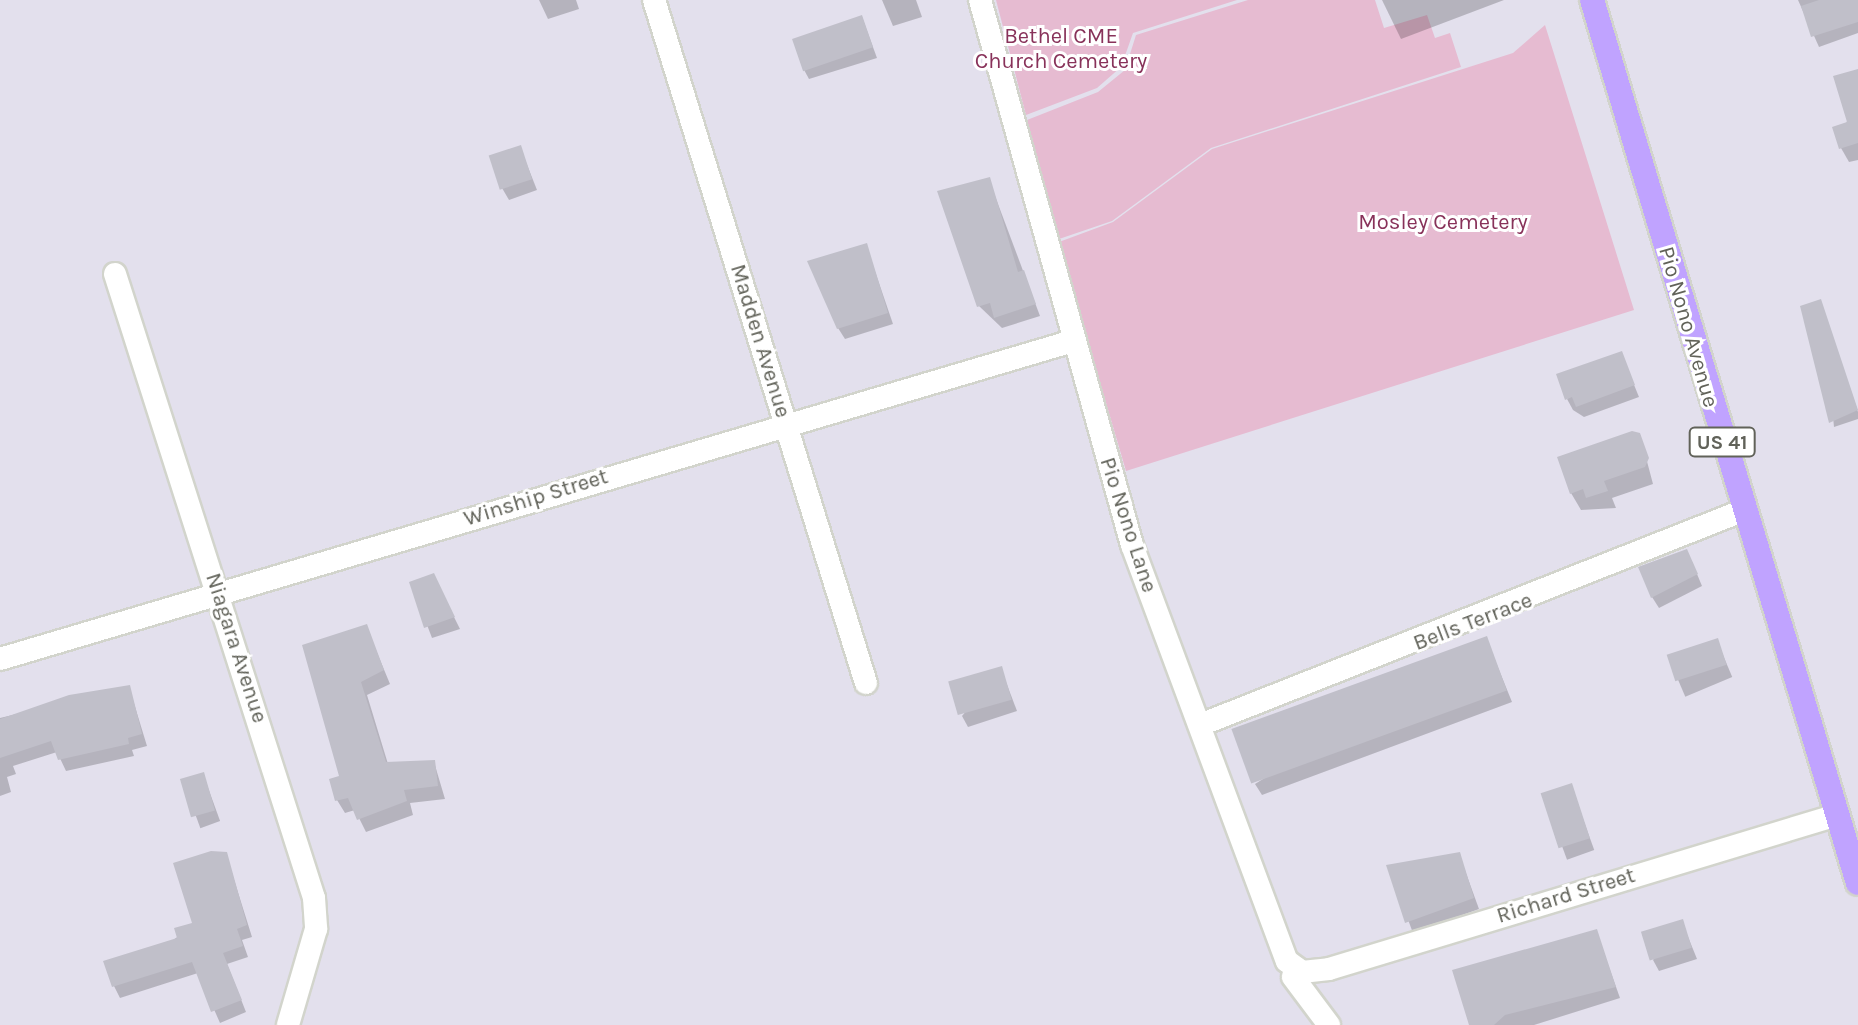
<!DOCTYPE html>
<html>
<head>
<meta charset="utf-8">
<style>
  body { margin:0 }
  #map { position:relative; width:1858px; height:1025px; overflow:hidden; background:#e3e0ed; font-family:Karla,sans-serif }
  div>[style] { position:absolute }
  .green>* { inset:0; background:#e6bbd1 }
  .shadow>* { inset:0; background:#0003; transform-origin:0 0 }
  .building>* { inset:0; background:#c0bfc9; transform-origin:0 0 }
  .roads { filter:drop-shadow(2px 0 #d2d4cc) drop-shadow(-2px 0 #d2d4cc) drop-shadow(0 2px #d2d4cc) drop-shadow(0 -2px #d2d4cc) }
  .street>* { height:22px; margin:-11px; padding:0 11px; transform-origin:11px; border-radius:11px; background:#fff }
  .primary>* { height:24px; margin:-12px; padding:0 12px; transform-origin:12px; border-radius:12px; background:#c0a3ff }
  span { translate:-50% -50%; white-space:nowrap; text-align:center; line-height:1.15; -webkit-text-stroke:6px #fff; paint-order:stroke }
  .shield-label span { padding:2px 6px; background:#fff; border:2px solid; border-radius:6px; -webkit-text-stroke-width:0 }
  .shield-label { font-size:20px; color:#616259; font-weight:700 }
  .park-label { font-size:22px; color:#88325a }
  .street-label { font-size:22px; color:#616259 }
</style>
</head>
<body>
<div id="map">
  <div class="green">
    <div style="clip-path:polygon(996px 0,1237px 0,1133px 33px,1121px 67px,1097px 88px,1026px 115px)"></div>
    <div style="clip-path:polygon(1248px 0,1375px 0,1384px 28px,1427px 15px,1435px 38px,1450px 33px,1461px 67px,1211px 148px,1112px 221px,1059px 239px,1027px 120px,1098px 92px,1125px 70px,1136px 35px)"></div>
    <div style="clip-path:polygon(1545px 25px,1634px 310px,1126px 471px,1059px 242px,1113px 222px,1212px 149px,1513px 53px)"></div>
  </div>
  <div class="shadow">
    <div style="clip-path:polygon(539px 0,576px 0,579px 9px,548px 19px)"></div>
    <div style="clip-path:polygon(882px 0,916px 0,922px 17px,893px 26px)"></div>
    <div style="clip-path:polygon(1382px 0,1504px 0,1401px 39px)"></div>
    <div style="clip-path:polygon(1798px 0,1858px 0,1858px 33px,1819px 47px)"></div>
    <div style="clip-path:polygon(862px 17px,877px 58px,809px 79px,803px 68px)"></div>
    <div style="clip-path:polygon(1858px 71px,1858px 160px,1849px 162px,1841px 148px)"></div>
    <div style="clip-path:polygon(520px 147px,537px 190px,509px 200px,502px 188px)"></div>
    <div style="clip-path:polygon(989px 180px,1040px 316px,1002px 328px,979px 306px,940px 192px)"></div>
    <div style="clip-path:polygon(866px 245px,893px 324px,845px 339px,838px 328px)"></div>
    <div style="clip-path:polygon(1822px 307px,1858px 412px,1858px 419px,1834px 427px)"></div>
    <div style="clip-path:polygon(1621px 353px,1639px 397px,1584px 417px,1573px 410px,1567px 399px)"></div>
    <div style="clip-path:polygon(1640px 435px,1653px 484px,1612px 498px,1616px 508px,1581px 510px,1571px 493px)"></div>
    <div style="clip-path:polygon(1692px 562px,1702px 586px,1659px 608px,1652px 597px)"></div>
    <div style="clip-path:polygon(411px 583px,439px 587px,460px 629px,432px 638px)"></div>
    <div style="clip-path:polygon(366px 626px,390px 684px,367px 695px,388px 764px,434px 762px,445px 799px,410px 803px,413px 815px,366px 832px,355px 810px,345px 813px,337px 800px)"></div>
    <div style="clip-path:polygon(1486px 638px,1512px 702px,1262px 795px,1255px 784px)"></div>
    <div style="left:1717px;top:641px;width:39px;height:51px;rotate:67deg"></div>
    <div style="clip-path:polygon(1001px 669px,1017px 711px,968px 727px,962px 716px)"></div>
    <div style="clip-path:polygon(129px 687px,147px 746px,132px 750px,134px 756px,66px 771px,57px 752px,13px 766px,16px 774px,7px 777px,11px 792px,0 796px,0 718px)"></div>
    <div style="left:203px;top:774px;width:50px;height:21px;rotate:70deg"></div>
    <div style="left:1571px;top:786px;width:68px;height:29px;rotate:70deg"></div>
    <div style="clip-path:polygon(226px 854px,252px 937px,242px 940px,248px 957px,227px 964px,246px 1012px,220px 1023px,198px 973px,120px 998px,114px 986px,194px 924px)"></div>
    <div style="clip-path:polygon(1459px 854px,1479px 909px,1413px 933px,1388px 866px)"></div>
    <div style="clip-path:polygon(1682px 922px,1697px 959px,1659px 971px,1653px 960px)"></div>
    <div style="clip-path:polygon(1596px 931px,1620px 998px,1534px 1025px,1471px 1025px)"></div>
  </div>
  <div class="building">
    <div style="clip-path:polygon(1819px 0,1858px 0,1858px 22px,1811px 37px,1801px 6px)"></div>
    <div style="left:862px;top:15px;width:34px;height:74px;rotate:71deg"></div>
    <div style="clip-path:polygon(1858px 69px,1858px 143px,1839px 149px,1832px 127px,1847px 122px,1833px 76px)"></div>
    <div style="left:521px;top:145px;width:36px;height:34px;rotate:72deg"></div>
    <div style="clip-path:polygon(990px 177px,1018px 272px,1024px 270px,1036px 304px,994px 318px,990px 303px,977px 307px,937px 191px)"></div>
    <div style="clip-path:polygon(867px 243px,888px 313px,837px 329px,807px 261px)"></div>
    <div style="clip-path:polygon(1821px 299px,1858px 410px,1829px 423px,1800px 306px)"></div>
    <div style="clip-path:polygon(1622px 351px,1635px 385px,1576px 407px,1572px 397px,1565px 400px,1556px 374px)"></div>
    <div style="clip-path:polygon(1632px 431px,1640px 433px,1649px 458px,1645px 467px,1604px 481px,1608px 491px,1586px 498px,1583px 489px,1570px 494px,1557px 457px)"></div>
    <div style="clip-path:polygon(1687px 549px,1698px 574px,1651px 598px,1638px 567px)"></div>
    <div style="clip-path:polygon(434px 573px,455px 617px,424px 628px,409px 582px)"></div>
    <div style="clip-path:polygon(367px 624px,384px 670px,361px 682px,386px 762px,435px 760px,438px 786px,404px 790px,407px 801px,357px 820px,348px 798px,335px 801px,329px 779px,339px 776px,302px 645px)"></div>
    <div style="left:1487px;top:636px;width:58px;height:272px;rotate:70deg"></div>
    <div style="left:1718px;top:638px;width:28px;height:54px;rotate:72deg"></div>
    <div style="left:1002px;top:666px;width:35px;height:56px;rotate:74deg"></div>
    <div style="clip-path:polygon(130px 685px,142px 734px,128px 738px,129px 744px,58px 760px,51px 741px,0 758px,0 719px,69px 695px)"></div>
    <div style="left:204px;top:772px;width:40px;height:25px;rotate:74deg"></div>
    <div style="left:1572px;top:783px;width:58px;height:33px;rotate:72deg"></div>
    <div style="clip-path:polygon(211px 851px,227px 852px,247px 925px,237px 929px,243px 946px,223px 953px,242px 1000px,211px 1012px,192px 962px,112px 987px,103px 961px,177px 938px,174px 928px,192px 923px,173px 863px)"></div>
    <div style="clip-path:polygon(1460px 852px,1474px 898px,1405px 923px,1386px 865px)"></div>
    <div style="left:1683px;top:919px;width:30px;height:44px;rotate:73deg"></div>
    <div style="clip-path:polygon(1597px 929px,1616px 987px,1505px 1015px,1494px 1025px,1469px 1025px,1452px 970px)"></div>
  </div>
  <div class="roads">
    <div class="street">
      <div style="left:654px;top:0;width:715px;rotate:72.76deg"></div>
      <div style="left:980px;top:0;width:566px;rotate:74.42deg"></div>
      <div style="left:1132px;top:545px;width:444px;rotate:69.6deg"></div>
      <div style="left:1287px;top:961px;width:19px;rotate:36deg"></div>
      <div style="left:1302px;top:972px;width:27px;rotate:-6deg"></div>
      <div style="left:1329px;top:969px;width:531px;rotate:-16.86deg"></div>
      <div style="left:115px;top:274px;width:655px;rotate:72.31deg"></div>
      <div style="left:314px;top:898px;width:31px;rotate:86deg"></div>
      <div style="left:316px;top:929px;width:100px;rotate:106.3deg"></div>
      <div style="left:0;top:659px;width:1119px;rotate:-16.51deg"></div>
      <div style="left:1200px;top:725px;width:583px;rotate:-21.55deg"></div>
      <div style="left:1296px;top:968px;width:9px;rotate:108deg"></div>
      <div style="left:1293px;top:977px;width:60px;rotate:53.1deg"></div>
    </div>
    <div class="primary">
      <div style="left:1592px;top:0;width:922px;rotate:73.24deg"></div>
    </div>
  </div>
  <div class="shield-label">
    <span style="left:1722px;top:442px">US 41</span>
  </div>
  <div class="park-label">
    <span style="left:1061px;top:49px">Bethel CME<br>Church Cemetery</span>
    <span style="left:1443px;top:223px">Mosley Cemetery</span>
  </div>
  <div class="street-label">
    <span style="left:1688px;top:327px;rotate:74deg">Pio Nono Avenue</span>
    <span style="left:760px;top:341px;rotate:73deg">Madden Avenue</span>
    <span style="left:536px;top:498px;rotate:-17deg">Winship Street</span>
    <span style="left:1128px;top:525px;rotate:72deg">Pio Nono Lane</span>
    <span style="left:1473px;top:622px;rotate:-21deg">Bells Terrace</span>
    <span style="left:236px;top:648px;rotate:72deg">Niagara Avenue</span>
    <span style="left:1566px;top:896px;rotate:-17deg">Richard Street</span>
  </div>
</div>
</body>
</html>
